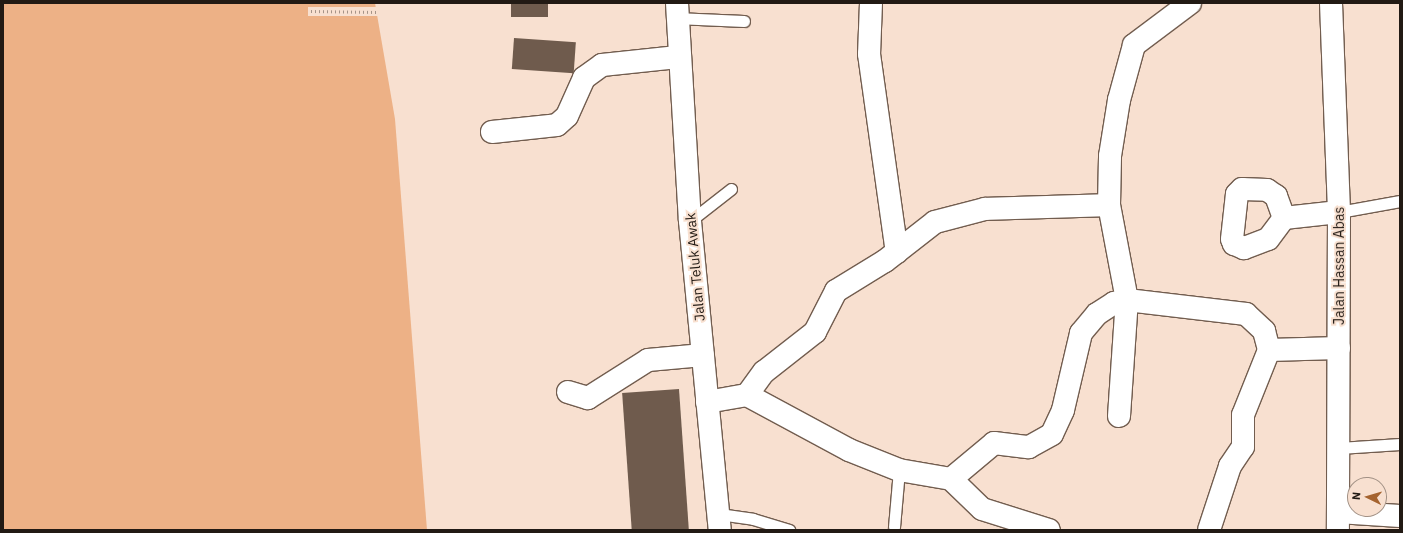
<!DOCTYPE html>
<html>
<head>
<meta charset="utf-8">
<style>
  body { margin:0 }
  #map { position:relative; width:1403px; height:533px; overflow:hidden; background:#f8e0d0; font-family:"IBM Plex Sans",sans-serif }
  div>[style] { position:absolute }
  .water>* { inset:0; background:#edb186 }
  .pier>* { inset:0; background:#f8e0d0; transform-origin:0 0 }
  .building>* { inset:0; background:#6f5b4d; transform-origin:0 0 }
  .path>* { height:2.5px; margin-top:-1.25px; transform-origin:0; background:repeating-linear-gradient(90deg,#a59387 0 1px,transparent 0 4px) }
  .roads { filter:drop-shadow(1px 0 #725d4f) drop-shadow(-1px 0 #725d4f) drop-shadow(0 1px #725d4f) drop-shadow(0 -1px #725d4f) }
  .service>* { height:11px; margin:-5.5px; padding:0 5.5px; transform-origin:5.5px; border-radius:5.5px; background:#fff }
  .minor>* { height:22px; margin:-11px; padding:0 11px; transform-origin:11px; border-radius:11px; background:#fff }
  .secondary>* { height:22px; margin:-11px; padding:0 11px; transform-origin:11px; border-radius:11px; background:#fff }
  span { translate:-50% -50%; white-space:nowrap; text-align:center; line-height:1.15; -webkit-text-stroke:4px #f8e0d0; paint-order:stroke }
  .street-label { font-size:14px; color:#221a14 }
  .frame { position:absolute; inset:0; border:4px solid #221a14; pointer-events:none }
  .north { position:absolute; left:1347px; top:477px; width:40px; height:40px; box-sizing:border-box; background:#f8e0d0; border:1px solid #a29185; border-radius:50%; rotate:275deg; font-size:11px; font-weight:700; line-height:16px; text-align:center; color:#221a14 }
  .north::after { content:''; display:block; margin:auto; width:14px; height:18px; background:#a5632f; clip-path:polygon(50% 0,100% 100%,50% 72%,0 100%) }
</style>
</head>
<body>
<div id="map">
  <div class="water">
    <div style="clip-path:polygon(3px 3px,375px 3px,395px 119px,427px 530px,3px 530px)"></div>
  </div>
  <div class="pier">
    <div style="left:308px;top:7px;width:70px;height:9px"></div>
  </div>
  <div class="building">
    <div style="left:511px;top:3px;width:37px;height:14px"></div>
    <div style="left:514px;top:38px;width:62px;height:31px;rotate:4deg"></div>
    <div style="left:679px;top:389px;width:141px;height:57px;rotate:86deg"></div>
  </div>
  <div class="path">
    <div style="left:311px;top:11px;width:66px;rotate:0.9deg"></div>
  </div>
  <div class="roads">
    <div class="service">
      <div style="left:675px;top:18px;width:69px;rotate:2.5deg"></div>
      <div style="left:1339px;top:212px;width:62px;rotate:-10.2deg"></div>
      <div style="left:690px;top:221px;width:52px;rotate:-38deg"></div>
      <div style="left:1339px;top:448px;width:61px;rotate:-3.8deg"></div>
      <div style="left:719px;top:514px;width:34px;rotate:8deg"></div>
      <div style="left:753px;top:519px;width:38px;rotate:17deg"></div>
      <div style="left:894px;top:527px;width:57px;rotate:-85deg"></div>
    </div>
    <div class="minor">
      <div style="left:677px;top:3px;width:218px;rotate:86.6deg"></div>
      <div style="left:690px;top:221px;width:310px;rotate:84.5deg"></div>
      <div style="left:871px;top:3px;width:51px;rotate:92.2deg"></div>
      <div style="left:869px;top:54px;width:200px;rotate:82deg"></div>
      <div style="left:492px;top:132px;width:65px;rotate:-6.1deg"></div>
      <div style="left:557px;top:125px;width:13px;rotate:-42deg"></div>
      <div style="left:567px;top:116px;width:42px;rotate:-65.9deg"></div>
      <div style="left:584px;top:78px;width:22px;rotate:-36deg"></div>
      <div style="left:602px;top:65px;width:76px;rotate:-6deg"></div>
      <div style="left:1242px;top:189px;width:25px;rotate:2deg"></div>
      <div style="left:1267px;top:190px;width:11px;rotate:34deg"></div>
      <div style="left:1276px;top:196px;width:23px;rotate:70deg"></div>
      <div style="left:1284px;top:218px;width:26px;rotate:127deg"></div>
      <div style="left:1268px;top:239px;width:26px;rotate:159deg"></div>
      <div style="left:1244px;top:248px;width:11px;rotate:-158deg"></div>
      <div style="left:1234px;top:244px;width:5px;rotate:-112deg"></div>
      <div style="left:1232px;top:239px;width:45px;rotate:-83.7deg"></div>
      <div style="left:1237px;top:194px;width:7px;rotate:-45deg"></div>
      <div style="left:1284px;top:218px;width:55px;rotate:-6.2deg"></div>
      <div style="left:568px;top:392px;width:21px;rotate:17deg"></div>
      <div style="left:588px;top:398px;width:71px;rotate:-32.3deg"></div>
      <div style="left:648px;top:360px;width:55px;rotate:-5.2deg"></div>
      <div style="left:747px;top:395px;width:29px;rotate:-54deg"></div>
      <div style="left:764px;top:372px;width:65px;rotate:-38.1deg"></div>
      <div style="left:815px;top:332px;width:46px;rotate:-62.9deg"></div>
      <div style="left:836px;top:291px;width:57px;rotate:-31.5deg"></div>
      <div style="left:885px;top:261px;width:63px;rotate:-38deg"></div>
      <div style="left:935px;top:222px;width:52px;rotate:-14.6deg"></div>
      <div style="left:985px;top:209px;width:124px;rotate:-1.8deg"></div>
      <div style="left:707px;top:402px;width:41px;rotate:-9.9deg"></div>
      <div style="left:747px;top:395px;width:116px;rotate:28.3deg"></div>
      <div style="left:849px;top:450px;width:54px;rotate:21.8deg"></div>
      <div style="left:899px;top:470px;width:53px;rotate:9.8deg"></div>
      <div style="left:951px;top:479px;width:43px;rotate:44.1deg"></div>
      <div style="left:982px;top:509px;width:70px;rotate:17.4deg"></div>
      <div style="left:1119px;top:416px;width:116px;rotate:-86.1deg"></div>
      <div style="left:1127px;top:300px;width:97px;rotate:-100.7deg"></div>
      <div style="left:1109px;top:205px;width:49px;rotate:-88.8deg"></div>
      <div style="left:1110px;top:156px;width:57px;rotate:-80.9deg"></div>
      <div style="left:1119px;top:100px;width:57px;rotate:-74.7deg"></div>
      <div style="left:1134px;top:45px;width:70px;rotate:-36.9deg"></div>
      <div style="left:951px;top:479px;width:56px;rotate:-39.9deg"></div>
      <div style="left:994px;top:443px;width:35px;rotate:7deg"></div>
      <div style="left:1029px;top:447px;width:26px;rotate:-29deg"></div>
      <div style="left:1052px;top:434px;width:26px;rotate:-65deg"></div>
      <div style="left:1063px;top:410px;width:79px;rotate:-76.8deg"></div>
      <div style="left:1081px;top:333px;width:25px;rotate:-50deg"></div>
      <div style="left:1097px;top:314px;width:20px;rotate:-33deg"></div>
      <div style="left:1114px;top:303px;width:13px;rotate:-13deg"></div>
      <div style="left:1127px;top:300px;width:120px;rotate:6.7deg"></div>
      <div style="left:1246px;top:314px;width:25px;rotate:43deg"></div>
      <div style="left:1264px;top:331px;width:20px;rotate:75deg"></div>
      <div style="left:1269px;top:350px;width:70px;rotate:-1.6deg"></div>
      <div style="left:1338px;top:512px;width:62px;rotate:3.7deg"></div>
      <div style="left:1209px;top:530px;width:67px;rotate:-71.8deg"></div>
      <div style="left:1230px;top:466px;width:23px;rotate:-56deg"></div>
      <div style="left:1243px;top:447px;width:32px;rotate:-90deg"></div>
      <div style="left:1243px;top:415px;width:70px;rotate:-68.2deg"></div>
    </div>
    <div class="secondary">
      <div style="left:1331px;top:3px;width:209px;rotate:87.8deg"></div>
      <div style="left:1339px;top:212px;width:318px;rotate:90.2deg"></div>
    </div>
  </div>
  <div class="street-label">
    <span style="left:1339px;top:266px;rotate:-90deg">Jalan Hassan Abas</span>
    <span style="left:695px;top:267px;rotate:-95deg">Jalan Teluk Awak</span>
  </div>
  <div class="frame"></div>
  <div class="north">N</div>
</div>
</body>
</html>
